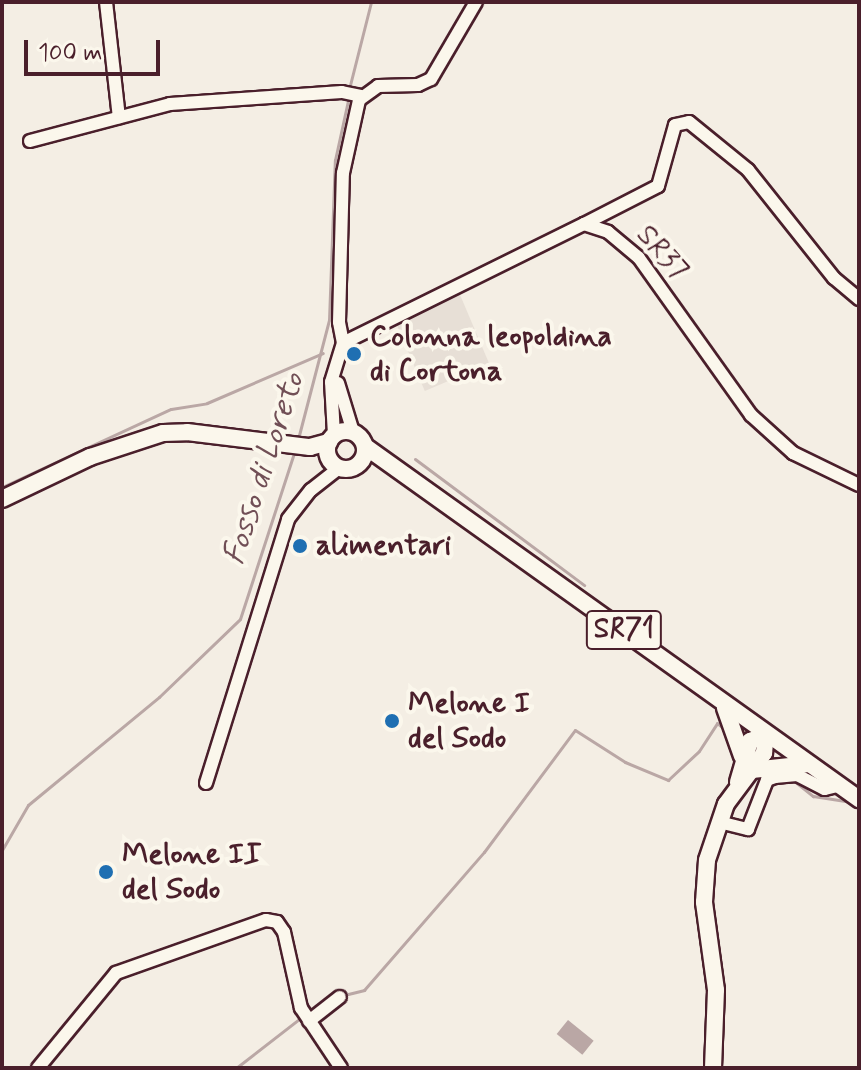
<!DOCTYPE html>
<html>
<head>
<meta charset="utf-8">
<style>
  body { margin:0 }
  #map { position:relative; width:861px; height:1070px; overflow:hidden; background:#f4eee4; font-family:Mynerve,sans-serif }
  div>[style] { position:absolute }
  .built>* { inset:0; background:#e7dfd6; transform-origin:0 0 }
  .water>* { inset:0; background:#baa7a5; transform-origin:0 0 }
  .stream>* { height:3px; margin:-1.5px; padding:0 1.5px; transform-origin:1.5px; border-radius:1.5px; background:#baa7a5 }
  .roads { filter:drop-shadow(2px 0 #4a1f2b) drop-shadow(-2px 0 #4a1f2b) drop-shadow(0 2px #4a1f2b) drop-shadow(0 -2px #4a1f2b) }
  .minor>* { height:12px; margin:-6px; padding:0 6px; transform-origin:6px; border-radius:6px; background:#fbf7ec }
  .major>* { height:16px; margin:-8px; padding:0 8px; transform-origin:8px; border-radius:8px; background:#fbf7ec }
  .major>.ring { margin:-8px; padding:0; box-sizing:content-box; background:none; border:16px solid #fbf7ec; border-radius:50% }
  .dots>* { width:22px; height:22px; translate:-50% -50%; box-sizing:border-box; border:4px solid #fbf7ec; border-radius:50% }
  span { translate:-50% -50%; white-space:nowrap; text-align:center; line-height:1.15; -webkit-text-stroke:8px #fbf7ec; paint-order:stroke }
  .shield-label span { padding:2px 6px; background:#fbf7ec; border:2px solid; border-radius:6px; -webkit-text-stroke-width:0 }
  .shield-label { font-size:28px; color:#4a1f2b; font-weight:700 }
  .street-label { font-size:30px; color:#4a1f2b }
  .poi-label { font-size:30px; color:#4a1f2b; font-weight:700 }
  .left { translate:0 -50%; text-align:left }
  .water-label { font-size:32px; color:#714f56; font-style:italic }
  .frame { position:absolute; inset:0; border:4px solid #4a1f2b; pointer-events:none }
  .scale { position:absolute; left:24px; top:40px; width:136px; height:36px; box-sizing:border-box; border:4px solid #4a1f2b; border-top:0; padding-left:10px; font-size:24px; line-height:28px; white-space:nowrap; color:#4a1f2b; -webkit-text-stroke:6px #fbf7ec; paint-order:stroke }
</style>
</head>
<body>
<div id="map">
  <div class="built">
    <div style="left:458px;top:290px;width:80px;height:70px;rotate:67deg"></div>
  </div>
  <div class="water">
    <div style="left:568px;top:1020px;width:33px;height:18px;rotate:39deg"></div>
  </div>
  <div class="stream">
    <div style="left:349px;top:89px;width:90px;rotate:-75.8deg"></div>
    <div style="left:298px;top:439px;width:123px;rotate:-75.4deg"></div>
    <div style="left:329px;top:320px;width:160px;rotate:-87.9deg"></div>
    <div style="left:335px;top:160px;width:66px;rotate:-77.7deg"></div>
    <div style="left:415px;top:459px;width:211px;rotate:36.7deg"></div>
    <div style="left:2px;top:487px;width:186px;rotate:-24.8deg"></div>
    <div style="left:171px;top:409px;width:36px;rotate:-9deg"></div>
    <div style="left:207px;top:403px;width:126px;rotate:-23.3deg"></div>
    <div style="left:793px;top:780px;width:26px;rotate:39deg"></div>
    <div style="left:813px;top:796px;width:39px;rotate:9deg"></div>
    <div style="left:2px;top:850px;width:52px;rotate:-60deg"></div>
    <div style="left:28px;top:805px;width:170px;rotate:-39.5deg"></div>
    <div style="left:159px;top:697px;width:112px;rotate:-43.9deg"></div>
    <div style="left:240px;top:619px;width:178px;rotate:-72deg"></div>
    <div style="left:344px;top:995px;width:21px;rotate:-14deg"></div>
    <div style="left:364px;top:990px;width:183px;rotate:-49deg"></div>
    <div style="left:484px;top:852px;width:152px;rotate:-53.3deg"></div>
    <div style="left:575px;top:730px;width:59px;rotate:32.6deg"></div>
    <div style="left:625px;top:762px;width:47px;rotate:22.7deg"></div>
    <div style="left:668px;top:780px;width:42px;rotate:-43.1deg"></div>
    <div style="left:699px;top:751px;width:33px;rotate:-57deg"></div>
    <div style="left:717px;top:723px;width:11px;rotate:38deg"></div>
    <div style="left:309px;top:1012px;width:24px;rotate:-35deg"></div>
    <div style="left:236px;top:1068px;width:85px;rotate:-37.8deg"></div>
  </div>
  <div class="roads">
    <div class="minor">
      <div style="left:106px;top:2px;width:116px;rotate:83.6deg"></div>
      <div style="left:30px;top:141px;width:145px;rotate:-14.8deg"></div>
      <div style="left:170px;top:104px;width:172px;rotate:-4deg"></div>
      <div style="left:342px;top:92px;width:19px;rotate:12deg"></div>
      <div style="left:584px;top:224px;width:83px;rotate:-27.2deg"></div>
      <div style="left:658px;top:186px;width:63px;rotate:-74.4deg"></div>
      <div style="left:675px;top:125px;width:14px;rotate:-12deg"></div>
      <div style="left:689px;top:122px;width:76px;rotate:39.1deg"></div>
      <div style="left:748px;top:170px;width:138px;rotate:51.5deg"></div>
      <div style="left:834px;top:278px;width:33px;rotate:40deg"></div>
      <div style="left:343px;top:343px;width:21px;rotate:-101deg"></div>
      <div style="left:339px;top:322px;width:149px;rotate:-88.5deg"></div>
      <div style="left:343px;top:173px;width:75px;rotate:-77.6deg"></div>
      <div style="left:359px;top:100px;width:24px;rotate:-36deg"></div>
      <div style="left:378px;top:86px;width:40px;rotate:-1.4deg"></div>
      <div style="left:418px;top:85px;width:14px;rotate:-25deg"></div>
      <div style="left:431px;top:79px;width:89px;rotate:-59.7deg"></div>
      <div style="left:338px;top:383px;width:51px;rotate:73deg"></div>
      <div style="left:334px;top:435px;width:53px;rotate:-93.2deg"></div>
      <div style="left:331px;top:382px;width:41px;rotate:-72.9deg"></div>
      <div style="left:343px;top:343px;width:269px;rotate:-26.3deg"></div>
      <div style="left:584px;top:224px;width:25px;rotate:18deg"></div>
      <div style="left:608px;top:232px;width:40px;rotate:40deg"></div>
      <div style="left:639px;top:258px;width:193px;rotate:54.5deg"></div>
      <div style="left:751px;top:415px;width:57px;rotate:42.1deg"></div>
      <div style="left:793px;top:453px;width:73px;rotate:25.9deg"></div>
      <div style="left:206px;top:783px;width:276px;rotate:-72.7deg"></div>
      <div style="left:288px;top:519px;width:37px;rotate:-52deg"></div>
      <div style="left:311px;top:490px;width:36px;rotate:-38deg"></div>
      <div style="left:719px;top:822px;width:30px;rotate:14deg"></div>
      <div style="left:748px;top:829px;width:53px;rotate:-68.8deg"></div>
      <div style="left:767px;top:780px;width:9px;rotate:-21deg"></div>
      <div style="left:775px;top:777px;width:22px;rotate:-5deg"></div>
      <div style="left:797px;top:775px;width:31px;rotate:27deg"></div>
      <div style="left:825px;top:789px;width:16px;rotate:-14deg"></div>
      <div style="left:309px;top:1021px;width:39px;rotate:-38deg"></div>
      <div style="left:38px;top:1068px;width:123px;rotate:-50.6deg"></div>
      <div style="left:116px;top:973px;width:159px;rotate:-19.5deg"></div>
      <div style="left:266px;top:920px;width:11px;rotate:10deg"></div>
      <div style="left:277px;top:922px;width:12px;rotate:55deg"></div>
      <div style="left:284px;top:932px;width:78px;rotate:77.4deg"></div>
      <div style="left:301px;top:1008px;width:72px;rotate:56.3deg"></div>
    </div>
    <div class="major">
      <div class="ring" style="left:327px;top:431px;width:22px;height:22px"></div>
      <div style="left:366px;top:447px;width:606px;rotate:35.53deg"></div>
      <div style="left:2px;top:499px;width:98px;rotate:-25.5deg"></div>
      <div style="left:90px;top:457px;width:77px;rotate:-18.2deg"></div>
      <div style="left:163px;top:433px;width:24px;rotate:-2deg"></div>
      <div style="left:187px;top:432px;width:124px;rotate:7deg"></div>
      <div style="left:310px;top:447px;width:20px;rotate:-15deg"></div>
      <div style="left:725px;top:708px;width:51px;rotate:70.5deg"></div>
      <div style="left:752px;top:770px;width:57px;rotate:-6deg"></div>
      <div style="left:713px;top:1068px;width:78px;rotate:-87.8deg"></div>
      <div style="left:716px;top:990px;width:89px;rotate:-97.8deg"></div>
      <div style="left:704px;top:902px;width:42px;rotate:-85.9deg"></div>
      <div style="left:707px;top:860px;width:59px;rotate:-71.3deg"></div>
      <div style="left:726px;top:804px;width:64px;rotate:-53.3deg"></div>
      <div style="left:764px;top:753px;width:18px;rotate:-84deg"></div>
      <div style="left:766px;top:735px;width:17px;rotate:159deg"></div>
      <div style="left:750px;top:741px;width:43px;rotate:106.3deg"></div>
    </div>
  </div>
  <div class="dots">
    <div style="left:354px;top:354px;background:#1f6fb2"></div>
    <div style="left:300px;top:546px;background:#1f6fb2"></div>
    <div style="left:392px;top:721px;background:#1f6fb2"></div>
    <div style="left:106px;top:872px;background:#1f6fb2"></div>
  </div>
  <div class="shield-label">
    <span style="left:624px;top:630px">SR71</span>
  </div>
  <div class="street-label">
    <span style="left:662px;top:253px;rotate:49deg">SR37</span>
  </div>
  <div class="poi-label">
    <span class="left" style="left:370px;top:354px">Colonna leopoldina<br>di Cortona</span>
    <span class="left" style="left:316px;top:546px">alimentari</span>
    <span class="left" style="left:408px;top:721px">Melone I<br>del Sodo</span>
    <span class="left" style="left:122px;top:872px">Melone II<br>del Sodo</span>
  </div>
  <div class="water-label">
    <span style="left:264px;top:469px;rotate:-72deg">Fosso di Loreto</span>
  </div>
  <div class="frame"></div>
  <div class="scale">100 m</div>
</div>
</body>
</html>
